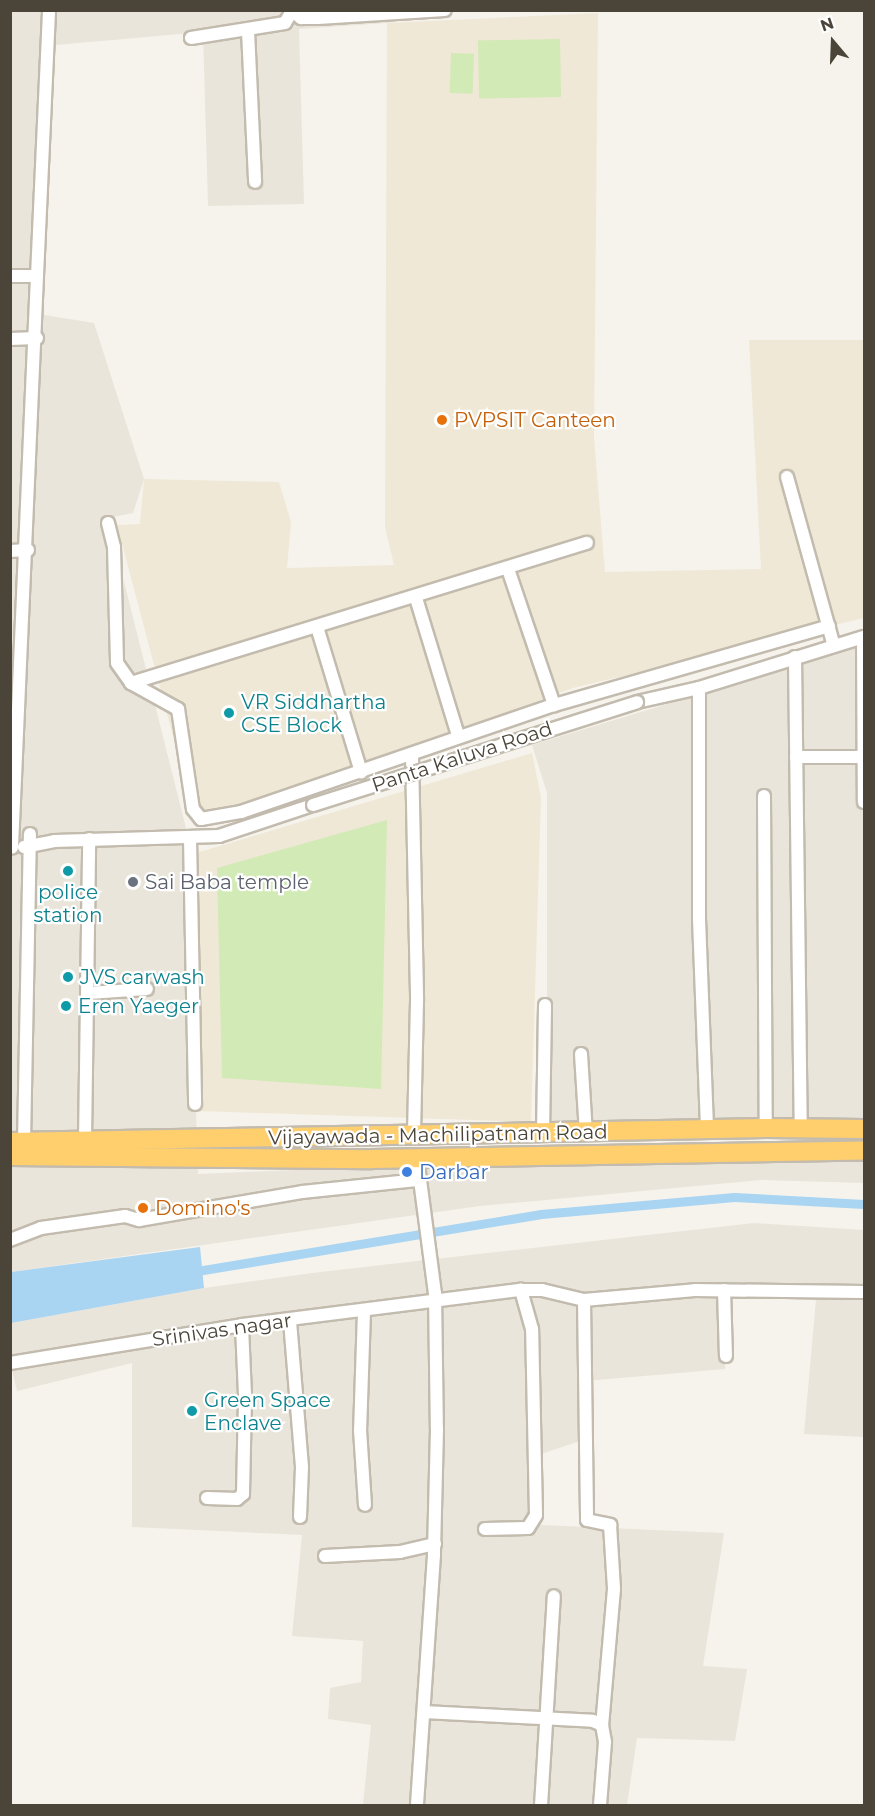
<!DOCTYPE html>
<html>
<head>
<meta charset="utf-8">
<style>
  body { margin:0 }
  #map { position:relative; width:875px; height:1816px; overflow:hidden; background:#f6f3ec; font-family:Montserrat,sans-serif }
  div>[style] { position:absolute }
  .residential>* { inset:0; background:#eae5da }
  .education>* { inset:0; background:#efe8d6 }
  .green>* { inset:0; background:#d2eab5; transform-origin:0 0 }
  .water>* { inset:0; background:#a9d4f2 }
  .canal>* { height:9px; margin:-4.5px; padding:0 4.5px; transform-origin:4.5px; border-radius:4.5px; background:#a9d4f2 }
  .roads { filter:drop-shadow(2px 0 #c2bbae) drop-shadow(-2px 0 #c2bbae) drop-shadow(0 2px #c2bbae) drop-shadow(0 -2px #c2bbae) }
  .minor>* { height:12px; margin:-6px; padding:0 6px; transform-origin:6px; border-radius:6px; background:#fff }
  .highway>* { height:18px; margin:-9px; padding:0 9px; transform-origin:9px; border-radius:9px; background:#ffcf6e }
  .bridges { filter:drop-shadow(2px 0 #c2bbae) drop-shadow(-2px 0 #c2bbae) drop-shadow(0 2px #c2bbae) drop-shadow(0 -2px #c2bbae) }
  .minor-bridge>* { height:12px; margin:-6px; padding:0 6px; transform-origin:6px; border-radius:6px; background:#fff }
  .dots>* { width:16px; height:16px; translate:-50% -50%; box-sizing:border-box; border:3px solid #fff; border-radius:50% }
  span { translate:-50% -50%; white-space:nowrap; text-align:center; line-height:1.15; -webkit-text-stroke:4.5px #fff; paint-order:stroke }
  .food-label { font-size:20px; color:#c56008 }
  .left { translate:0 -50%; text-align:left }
  .culture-label { font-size:20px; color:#0d838f }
  .street-label { font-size:20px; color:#4b4439 }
  .worship-label { font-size:20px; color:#5b616d }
  .shop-label { font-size:20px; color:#366cbe }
  .frame { position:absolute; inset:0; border:12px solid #4b4439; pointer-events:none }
  .north { position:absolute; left:803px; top:12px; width:60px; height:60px; -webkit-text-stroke:4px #fff; paint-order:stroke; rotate:341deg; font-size:16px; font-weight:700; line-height:24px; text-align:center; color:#4b4439 }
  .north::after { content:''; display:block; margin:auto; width:21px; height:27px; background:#4b4439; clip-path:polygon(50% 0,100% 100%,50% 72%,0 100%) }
</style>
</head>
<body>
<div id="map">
  <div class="residential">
    <div style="clip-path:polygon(11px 11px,449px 11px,387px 23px,299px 29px,304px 204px,208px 206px,203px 32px,56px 45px,38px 314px,94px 323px,144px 479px,133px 513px,108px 518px,187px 832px,198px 1174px,515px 1161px,864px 1160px,864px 1183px,761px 1180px,480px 1206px,11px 1272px)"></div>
    <div style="clip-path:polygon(864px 644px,864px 1121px,547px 1123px,547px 793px,532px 745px)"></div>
    <div style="clip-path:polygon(754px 1223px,864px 1230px,864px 1437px,804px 1434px,817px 1288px,727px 1295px,725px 1369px,586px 1381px,586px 1439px,541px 1454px,541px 1525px,724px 1533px,703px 1666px,747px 1669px,735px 1741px,637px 1738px,627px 1805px,363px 1805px,371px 1725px,328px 1719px,330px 1688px,361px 1682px,363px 1641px,292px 1636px,302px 1535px,132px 1527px,132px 1363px,17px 1391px,11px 1366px,11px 1323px,204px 1288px,320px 1272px)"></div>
  </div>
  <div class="education">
    <div style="clip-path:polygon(598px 13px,594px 437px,605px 572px,761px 569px,749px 340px,864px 340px,864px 618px,573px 688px,197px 827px,117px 525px,140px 524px,144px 479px,279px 482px,291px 522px,287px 568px,394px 565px,385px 527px,387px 23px)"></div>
    <div style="clip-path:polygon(532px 753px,541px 797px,531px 1122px,199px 1111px,196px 853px)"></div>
  </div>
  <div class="green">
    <div style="left:560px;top:39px;width:58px;height:82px;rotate:89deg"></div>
    <div style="left:451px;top:53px;width:23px;height:40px;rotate:2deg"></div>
    <div style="clip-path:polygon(387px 820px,381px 1089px,222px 1078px,217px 868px)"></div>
  </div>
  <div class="water">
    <div style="clip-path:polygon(200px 1247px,204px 1288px,11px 1323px,11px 1272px)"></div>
  </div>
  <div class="canal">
    <div style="left:191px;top:1272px;width:355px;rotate:-9.4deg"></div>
    <div style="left:541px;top:1214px;width:194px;rotate:-5deg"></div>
    <div style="left:734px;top:1197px;width:130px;rotate:3.1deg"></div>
  </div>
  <div class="roads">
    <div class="minor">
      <div style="left:291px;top:10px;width:13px;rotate:39deg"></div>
      <div style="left:301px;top:18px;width:17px"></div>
      <div style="left:318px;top:18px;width:127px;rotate:-3.6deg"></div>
      <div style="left:248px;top:31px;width:151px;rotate:87.3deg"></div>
      <div style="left:191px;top:38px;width:95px;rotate:-9.1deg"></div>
      <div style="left:285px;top:23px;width:14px;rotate:-60deg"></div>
      <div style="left:10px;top:276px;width:27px"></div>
      <div style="left:37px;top:276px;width:572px;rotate:92.51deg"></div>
      <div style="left:37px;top:276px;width:266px;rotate:-87.4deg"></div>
      <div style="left:10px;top:339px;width:27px;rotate:-2deg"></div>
      <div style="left:787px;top:477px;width:175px;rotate:74.5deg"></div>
      <div style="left:108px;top:523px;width:25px;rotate:76deg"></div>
      <div style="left:114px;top:547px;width:116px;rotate:88.5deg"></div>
      <div style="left:117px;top:663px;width:24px;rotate:55deg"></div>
      <div style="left:131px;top:683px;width:54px;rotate:29deg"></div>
      <div style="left:178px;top:709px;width:101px;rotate:81.5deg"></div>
      <div style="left:193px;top:809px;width:13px;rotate:51deg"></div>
      <div style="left:201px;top:819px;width:41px;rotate:-9.9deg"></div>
      <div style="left:241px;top:812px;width:331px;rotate:-18.9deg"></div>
      <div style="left:554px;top:705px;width:286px;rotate:-16deg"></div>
      <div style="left:10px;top:551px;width:18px;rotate:-3deg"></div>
      <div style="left:508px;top:569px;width:144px;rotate:71.3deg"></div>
      <div style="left:416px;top:598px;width:143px;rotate:73deg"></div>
      <div style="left:317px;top:627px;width:152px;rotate:73.1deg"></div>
      <div style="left:863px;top:638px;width:164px;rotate:89.7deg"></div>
      <div style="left:795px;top:657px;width:471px;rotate:89.3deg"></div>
      <div style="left:131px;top:683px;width:477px;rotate:-17.1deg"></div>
      <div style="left:699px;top:688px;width:231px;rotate:90deg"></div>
      <div style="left:699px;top:919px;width:211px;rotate:87.8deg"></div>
      <div style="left:637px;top:702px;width:64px;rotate:-12.7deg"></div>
      <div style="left:699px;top:688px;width:173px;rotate:-17.2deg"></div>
      <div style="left:412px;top:756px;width:245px;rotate:88.8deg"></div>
      <div style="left:417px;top:1001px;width:135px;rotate:91.3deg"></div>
      <div style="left:796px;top:757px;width:68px"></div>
      <div style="left:764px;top:796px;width:332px;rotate:89.7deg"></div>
      <div style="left:190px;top:838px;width:266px;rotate:88.9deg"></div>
      <div style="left:24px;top:847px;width:31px;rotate:-11deg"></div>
      <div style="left:54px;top:841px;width:165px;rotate:-1.7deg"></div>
      <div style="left:219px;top:836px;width:99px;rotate:-18.3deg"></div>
      <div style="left:88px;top:993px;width:59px;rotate:-3.9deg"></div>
      <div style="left:581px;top:1054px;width:79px;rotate:86.4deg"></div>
      <div style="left:543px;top:1134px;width:129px;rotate:-89.1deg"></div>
      <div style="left:85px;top:1141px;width:302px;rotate:-89.2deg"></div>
      <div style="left:24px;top:1143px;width:309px;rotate:-88.9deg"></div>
      <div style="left:417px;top:1157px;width:137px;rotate:82.5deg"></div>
      <div style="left:435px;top:1293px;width:136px;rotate:89.2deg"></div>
      <div style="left:437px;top:1429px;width:126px;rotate:91.4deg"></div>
      <div style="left:434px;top:1555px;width:252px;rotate:93.9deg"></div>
      <div style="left:10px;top:1240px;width:33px;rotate:-21deg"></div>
      <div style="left:41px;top:1228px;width:85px;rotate:-8.1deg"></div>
      <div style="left:125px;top:1216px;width:15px;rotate:16deg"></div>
      <div style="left:139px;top:1220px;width:165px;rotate:-9.7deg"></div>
      <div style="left:302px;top:1192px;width:118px;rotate:-5.9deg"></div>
      <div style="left:724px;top:1290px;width:66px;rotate:88.3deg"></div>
      <div style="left:584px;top:1300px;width:220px;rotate:89.2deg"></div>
      <div style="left:587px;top:1520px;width:24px;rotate:12deg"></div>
      <div style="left:610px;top:1525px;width:64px;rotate:86.4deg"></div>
      <div style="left:614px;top:1589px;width:137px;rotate:95deg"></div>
      <div style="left:364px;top:1312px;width:118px;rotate:91.9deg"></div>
      <div style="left:360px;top:1430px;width:75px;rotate:86.2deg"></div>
      <div style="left:290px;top:1321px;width:146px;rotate:85.3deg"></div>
      <div style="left:302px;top:1467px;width:50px;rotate:92.3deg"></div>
      <div style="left:10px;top:1363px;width:235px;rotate:-9.3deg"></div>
      <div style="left:242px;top:1325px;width:281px;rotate:-7.2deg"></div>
      <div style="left:521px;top:1290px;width:21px"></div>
      <div style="left:542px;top:1290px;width:43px;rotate:13.4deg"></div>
      <div style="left:584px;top:1300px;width:111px;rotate:-5.1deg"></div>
      <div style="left:695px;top:1290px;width:169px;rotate:0.7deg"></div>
      <div style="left:207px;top:1498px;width:30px;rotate:2deg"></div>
      <div style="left:237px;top:1499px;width:8px;rotate:-40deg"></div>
      <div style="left:243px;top:1494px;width:99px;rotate:-88.8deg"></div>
      <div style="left:245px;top:1395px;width:70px;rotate:-92.5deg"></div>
      <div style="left:485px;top:1529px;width:43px;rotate:-1.3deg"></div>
      <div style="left:528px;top:1528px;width:15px;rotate:-58deg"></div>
      <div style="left:536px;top:1515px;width:186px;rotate:-91.2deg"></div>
      <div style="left:532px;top:1329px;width:41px;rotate:-105.8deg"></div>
      <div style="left:325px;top:1556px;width:75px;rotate:-3.1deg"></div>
      <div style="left:400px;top:1552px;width:36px;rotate:-13deg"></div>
      <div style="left:424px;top:1712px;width:169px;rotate:3deg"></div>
      <div style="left:593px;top:1721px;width:10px;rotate:24deg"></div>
      <div style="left:602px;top:1725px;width:17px;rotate:80deg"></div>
      <div style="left:605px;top:1742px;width:64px;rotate:94.5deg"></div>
      <div style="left:541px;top:1806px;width:210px;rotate:-86.5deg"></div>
    </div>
    <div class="highway">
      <div style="left:10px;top:1142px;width:756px;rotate:-1.06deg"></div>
      <div style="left:766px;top:1128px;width:98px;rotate:0.6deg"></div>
      <div style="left:10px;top:1156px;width:362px;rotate:0.5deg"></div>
      <div style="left:372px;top:1159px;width:492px;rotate:-1deg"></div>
    </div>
  </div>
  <div class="bridges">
    <div class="minor-bridge">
      <div style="left:313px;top:805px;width:340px;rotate:-17.6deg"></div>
    </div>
  </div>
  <div class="dots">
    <div style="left:442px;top:420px;background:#e8710a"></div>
    <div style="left:229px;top:713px;background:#0f9aa8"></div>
    <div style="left:68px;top:871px;background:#0f9aa8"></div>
    <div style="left:133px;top:882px;background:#6b7280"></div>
    <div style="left:68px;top:977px;background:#0f9aa8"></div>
    <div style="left:66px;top:1006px;background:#0f9aa8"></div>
    <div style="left:407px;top:1172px;background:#3f7fe0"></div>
    <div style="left:143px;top:1208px;background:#e8710a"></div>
    <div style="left:192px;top:1411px;background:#0f9aa8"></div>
  </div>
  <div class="food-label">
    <span class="left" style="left:454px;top:420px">PVPSIT Canteen</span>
    <span class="left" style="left:155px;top:1208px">Domino's</span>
  </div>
  <div class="culture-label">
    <span class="left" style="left:241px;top:714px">VR Siddhartha<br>CSE Block</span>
    <span style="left:68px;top:904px">police<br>station</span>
    <span class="left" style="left:80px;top:977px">JVS carwash</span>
    <span class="left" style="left:78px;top:1006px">Eren Yaeger</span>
    <span class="left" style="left:204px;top:1412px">Green Space<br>Enclave</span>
  </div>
  <div class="street-label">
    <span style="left:462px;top:757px;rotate:-18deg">Panta Kaluva Road</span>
    <span style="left:438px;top:1135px;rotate:-1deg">Vijayawada - Machilipatnam Road</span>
    <span style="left:222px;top:1330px;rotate:-8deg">Srinivas nagar</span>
  </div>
  <div class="worship-label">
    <span class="left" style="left:145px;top:882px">Sai Baba temple</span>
  </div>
  <div class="shop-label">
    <span class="left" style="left:419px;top:1172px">Darbar</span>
  </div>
  <div class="frame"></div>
  <div class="north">N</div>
</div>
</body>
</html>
